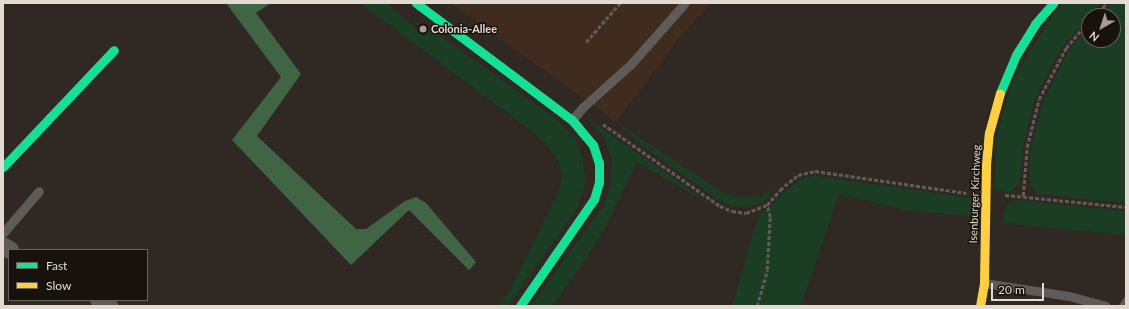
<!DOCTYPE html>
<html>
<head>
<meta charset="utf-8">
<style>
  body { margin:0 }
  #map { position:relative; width:1129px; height:309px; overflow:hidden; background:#302822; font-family:Lato,sans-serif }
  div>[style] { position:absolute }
  .built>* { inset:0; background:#3f2c1e }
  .green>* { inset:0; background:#1b3d23 }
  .forest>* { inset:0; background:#3f6545 }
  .path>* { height:2.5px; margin-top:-1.25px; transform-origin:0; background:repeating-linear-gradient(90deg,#605c58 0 4px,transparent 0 6px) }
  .lane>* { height:9px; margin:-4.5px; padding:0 4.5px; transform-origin:4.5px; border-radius:4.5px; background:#5e5b58 }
  .street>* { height:18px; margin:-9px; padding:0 9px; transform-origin:9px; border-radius:9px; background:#5e5b58 }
  .fast>* { height:9px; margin:-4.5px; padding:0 4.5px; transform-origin:4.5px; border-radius:4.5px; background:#16e098 }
  .slow>* { height:9px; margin:-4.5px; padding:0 4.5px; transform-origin:4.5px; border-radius:4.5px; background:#ffcf43 }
  .dots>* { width:11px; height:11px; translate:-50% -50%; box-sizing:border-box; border:2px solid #18120d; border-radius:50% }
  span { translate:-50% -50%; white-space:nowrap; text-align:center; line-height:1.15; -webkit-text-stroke:3px #18120d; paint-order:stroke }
  .poi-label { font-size:11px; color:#e3dad2; font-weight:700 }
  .left { translate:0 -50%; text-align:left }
  .street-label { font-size:11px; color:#e3dad2 }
  .frame { position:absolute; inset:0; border:4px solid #e3dad2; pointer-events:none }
  .legend { position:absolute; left:8px; top:249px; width:140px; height:52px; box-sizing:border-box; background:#18120d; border:1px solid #69625c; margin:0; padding:5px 7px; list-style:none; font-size:12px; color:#e3dad2 }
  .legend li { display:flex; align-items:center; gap:8px; height:20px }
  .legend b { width:20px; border:1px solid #69625c }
  .north { position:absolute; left:1081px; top:8px; width:40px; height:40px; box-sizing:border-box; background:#18120d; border:1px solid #69625c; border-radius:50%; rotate:219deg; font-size:11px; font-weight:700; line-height:16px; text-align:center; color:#e3dad2 }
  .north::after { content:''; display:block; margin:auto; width:14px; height:18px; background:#a49c94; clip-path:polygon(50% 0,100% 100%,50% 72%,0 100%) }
  .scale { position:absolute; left:991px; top:283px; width:53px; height:18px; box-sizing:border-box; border:2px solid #e3dad2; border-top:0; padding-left:5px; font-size:12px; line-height:14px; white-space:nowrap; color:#e3dad2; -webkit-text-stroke:3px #18120d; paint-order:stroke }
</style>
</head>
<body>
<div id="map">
  <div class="built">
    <div style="clip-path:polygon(451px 3px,711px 3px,681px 36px,616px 122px)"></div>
  </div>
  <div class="green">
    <div style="clip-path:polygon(360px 3px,387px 3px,424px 36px,431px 29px,555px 118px,574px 137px,581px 151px,586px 181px,578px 207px,508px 306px,498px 306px,510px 290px,558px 193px,562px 177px,559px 162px,550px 148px,532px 131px)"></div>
    <div style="clip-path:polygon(1064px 3px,1101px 3px,1063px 46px,1035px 97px,1023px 147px,1020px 184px,1009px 192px,994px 190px,997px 135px,1013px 80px,1049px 20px)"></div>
    <div style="clip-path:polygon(1113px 3px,1126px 3px,1126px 203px,1037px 194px,1031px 186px,1029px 169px,1031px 148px,1043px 102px,1069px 50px,1089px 26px,1089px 40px,1113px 40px,1113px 16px,1100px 16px)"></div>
    <div style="clip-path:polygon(591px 121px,718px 209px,637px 162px,606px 226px,582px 265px,552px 306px,531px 306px,605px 203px,611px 184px,612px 161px,605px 140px)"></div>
    <div style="clip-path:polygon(616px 122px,724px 193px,741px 197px,761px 196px,777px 186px,765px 201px,755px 205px,733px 207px,722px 202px,644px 147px)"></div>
    <div style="clip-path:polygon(815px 176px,972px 198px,971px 216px,905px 210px,839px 194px,801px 306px,732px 306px,759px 214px,770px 208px,783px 193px,801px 179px)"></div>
    <div style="clip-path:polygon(1016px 200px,1126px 211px,1126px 235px,1003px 223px,1006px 205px)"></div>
  </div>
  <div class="forest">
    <div style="clip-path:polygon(226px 3px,271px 3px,256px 13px,301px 74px,257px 136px,356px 229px,366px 229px,405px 201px,416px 197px,426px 203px,476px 262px,469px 270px,409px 210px,351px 265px,232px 140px,281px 77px)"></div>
  </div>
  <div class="path">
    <div style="left:1094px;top:16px;width:18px;rotate:-45deg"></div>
    <div style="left:586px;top:42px;width:52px;rotate:-48.9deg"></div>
    <div style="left:603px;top:124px;width:143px;rotate:35deg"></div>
    <div style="left:720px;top:206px;width:13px;rotate:23deg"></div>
    <div style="left:732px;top:211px;width:14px;rotate:8deg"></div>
    <div style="left:746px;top:213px;width:22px;rotate:-21deg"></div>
    <div style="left:767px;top:205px;width:20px;rotate:-49deg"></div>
    <div style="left:780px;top:190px;width:23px;rotate:-40deg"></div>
    <div style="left:798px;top:175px;width:17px;rotate:-13deg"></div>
    <div style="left:815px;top:171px;width:153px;rotate:8.3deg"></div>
    <div style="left:1005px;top:195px;width:122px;rotate:5.7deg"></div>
    <div style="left:1023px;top:196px;width:49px;rotate:-85.3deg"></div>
    <div style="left:1027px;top:147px;width:49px;rotate:-76deg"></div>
    <div style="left:1039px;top:99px;width:58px;rotate:-62.1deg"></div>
    <div style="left:1066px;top:48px;width:35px;rotate:-50deg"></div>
    <div style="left:757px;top:306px;width:37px;rotate:-74deg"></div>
    <div style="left:767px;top:270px;width:53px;rotate:-86.8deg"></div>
    <div style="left:770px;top:217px;width:12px;rotate:-104deg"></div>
  </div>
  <div class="lane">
    <div style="left:572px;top:120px;width:16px;rotate:-50deg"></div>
    <div style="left:582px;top:108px;width:66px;rotate:-41.9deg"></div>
    <div style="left:631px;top:64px;width:81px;rotate:-48.5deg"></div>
    <div style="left:3px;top:233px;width:55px;rotate:-49.4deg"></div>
    <div style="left:984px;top:283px;width:86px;rotate:8.7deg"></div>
    <div style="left:1069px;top:296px;width:38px;rotate:15deg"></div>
    <div style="left:1123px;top:306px;width:6px;rotate:-59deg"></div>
  </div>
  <div class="street">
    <div style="left:3px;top:246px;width:8px;rotate:30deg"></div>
    <div style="left:99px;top:300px;width:12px;rotate:31deg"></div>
  </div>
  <div class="fast">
    <div style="left:416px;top:3px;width:195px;rotate:36.9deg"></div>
    <div style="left:572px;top:120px;width:33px;rotate:50deg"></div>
    <div style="left:593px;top:145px;width:19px;rotate:72deg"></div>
    <div style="left:599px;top:163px;width:19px;rotate:90deg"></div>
    <div style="left:599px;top:182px;width:18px;rotate:106deg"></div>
    <div style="left:594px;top:199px;width:130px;rotate:124.7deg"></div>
    <div style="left:1000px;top:93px;width:41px;rotate:-67.2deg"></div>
    <div style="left:1016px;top:55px;width:36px;rotate:-58deg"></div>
    <div style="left:1035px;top:24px;width:28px;rotate:-49deg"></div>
    <div style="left:3px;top:167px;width:161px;rotate:-46.5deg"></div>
  </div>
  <div class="slow">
    <div style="left:980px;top:306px;width:23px;rotate:-80deg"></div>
    <div style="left:984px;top:283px;width:118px;rotate:-89deg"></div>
    <div style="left:986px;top:165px;width:32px;rotate:-85deg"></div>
    <div style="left:989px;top:133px;width:41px;rotate:-74.6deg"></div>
  </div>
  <div class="dots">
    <div style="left:423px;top:29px;background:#a49c94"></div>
  </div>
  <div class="poi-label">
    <span class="left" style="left:431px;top:29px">Colonia-Allee</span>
  </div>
  <div class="street-label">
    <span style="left:975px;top:194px;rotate:-88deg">Isenburger Kirchweg</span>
  </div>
  <div class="frame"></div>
  <ul class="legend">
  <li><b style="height:5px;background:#16e098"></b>Fast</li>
  <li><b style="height:5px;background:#ffcf43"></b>Slow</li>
  </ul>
  <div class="north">N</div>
  <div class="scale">20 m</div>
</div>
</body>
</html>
